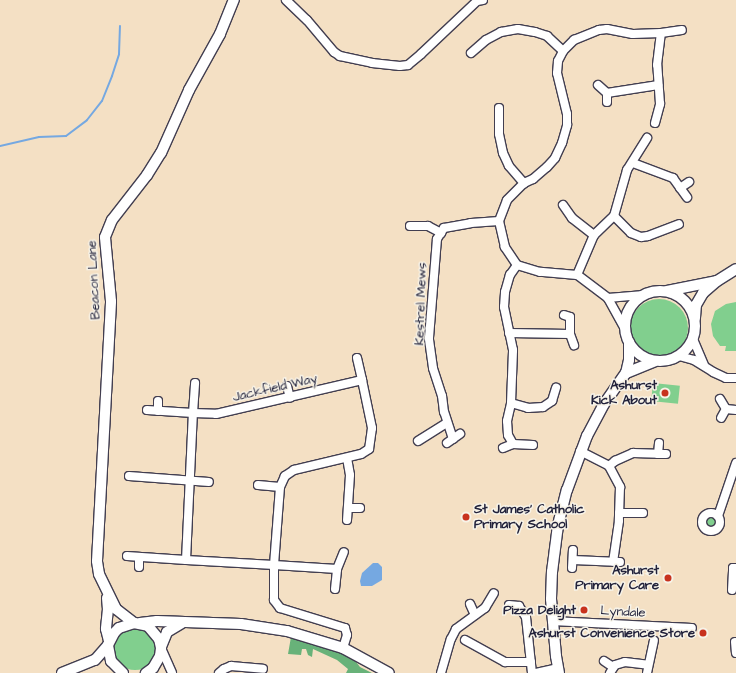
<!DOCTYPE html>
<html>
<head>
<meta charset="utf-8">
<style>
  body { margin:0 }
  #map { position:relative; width:736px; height:673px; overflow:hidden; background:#f4e0c4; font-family:"Architects Daughter",sans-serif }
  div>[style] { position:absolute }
  .green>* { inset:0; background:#81cf8e; transform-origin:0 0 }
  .round { border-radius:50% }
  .forest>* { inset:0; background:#68b279 }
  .water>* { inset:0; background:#75a8e1 }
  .stream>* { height:2px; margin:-1px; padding:0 1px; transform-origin:1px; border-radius:1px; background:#75a8e1 }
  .roads { filter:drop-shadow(1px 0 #423e50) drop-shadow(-1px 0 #423e50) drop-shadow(0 1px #423e50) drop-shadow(0 -1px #423e50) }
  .minor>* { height:8px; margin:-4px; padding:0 4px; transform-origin:4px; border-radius:4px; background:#fff }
  .minor>.ring { margin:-4px; padding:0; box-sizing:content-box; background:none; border:8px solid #fff; border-radius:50% }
  .tertiary>* { height:10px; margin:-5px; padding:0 5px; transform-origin:5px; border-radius:5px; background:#fff }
  .tertiary>.ring { margin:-5px; padding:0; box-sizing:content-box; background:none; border:10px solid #fff; border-radius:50% }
  .dots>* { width:11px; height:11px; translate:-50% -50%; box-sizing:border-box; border:2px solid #f7f3e8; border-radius:50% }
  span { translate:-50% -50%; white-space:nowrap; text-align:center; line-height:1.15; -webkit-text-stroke:3px #f7f3e8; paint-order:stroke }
  .street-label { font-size:13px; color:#22223b }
  .poi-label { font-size:13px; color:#22223b; font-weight:700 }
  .right { translate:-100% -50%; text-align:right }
  .left { translate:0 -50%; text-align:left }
</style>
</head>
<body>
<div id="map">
  <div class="green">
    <div class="round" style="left:630px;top:299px;width:58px;height:58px"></div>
    <div style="clip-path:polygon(736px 302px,736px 351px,725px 351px,726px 346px,720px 346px,713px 336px,711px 324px,715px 311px,726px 304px)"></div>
    <div style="left:653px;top:383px;width:27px;height:18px;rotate:6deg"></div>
    <div class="round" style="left:706px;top:516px;width:12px;height:12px"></div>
    <div class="round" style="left:114px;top:628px;width:42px;height:42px"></div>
  </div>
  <div class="forest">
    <div style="clip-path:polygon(291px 637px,322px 645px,343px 654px,353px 658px,360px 667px,372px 673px,346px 673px,348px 669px,337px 660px,313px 649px,312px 657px,308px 655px,306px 649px,302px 649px,301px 655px,288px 654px)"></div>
  </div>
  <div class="water">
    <div style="clip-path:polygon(373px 563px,378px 563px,382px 567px,382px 580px,372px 586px,361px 586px,360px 581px,362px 573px)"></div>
  </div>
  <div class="stream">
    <div style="left:0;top:146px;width:40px;rotate:-13deg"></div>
    <div style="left:39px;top:137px;width:27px;rotate:-2deg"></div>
    <div style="left:66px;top:136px;width:26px;rotate:-37deg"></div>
    <div style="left:87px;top:120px;width:24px;rotate:-52deg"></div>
    <div style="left:102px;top:101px;width:27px;rotate:-68deg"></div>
    <div style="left:112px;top:76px;width:23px;rotate:-72deg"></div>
    <div style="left:119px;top:54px;width:28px;rotate:-88deg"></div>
  </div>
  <div class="roads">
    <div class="minor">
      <div style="left:286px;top:0;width:29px;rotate:44deg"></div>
      <div style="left:307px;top:20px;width:42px;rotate:49.8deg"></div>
      <div style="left:334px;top:52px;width:7px;rotate:34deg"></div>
      <div style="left:340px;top:56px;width:33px;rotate:12deg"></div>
      <div style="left:372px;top:63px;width:28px;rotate:6deg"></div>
      <div style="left:400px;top:66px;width:8px;rotate:-7deg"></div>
      <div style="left:408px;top:65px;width:17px;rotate:-40deg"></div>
      <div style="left:421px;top:54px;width:77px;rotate:-43.4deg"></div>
      <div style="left:477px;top:1px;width:6px;rotate:-9deg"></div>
      <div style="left:471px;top:53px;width:20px;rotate:-41deg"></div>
      <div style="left:486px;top:40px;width:17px;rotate:-28deg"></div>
      <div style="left:501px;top:32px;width:17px;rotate:-10deg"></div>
      <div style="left:518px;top:29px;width:17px;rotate:10deg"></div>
      <div style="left:535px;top:32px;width:13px;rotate:18deg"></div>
      <div style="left:547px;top:36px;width:22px;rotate:43deg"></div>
      <div style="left:598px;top:85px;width:12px;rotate:42deg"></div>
      <div style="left:607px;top:93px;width:9px;rotate:90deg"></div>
      <div style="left:607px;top:93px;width:52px;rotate:-8.9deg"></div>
      <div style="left:499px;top:108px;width:26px;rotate:90deg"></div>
      <div style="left:499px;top:134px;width:19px;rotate:78deg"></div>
      <div style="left:503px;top:153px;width:14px;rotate:65deg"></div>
      <div style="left:509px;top:166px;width:23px;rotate:49deg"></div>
      <div style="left:655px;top:123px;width:20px;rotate:-75deg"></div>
      <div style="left:660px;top:104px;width:39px;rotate:-94deg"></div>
      <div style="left:657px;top:65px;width:32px;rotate:-83deg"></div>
      <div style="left:661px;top:33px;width:21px;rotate:-8deg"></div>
      <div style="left:633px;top:163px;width:43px;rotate:20.6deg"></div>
      <div style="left:673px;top:178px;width:24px;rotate:54deg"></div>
      <div style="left:680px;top:188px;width:11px;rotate:-34deg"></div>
      <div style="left:563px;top:205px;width:16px;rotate:55deg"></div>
      <div style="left:572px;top:218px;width:28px;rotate:38deg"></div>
      <div style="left:614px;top:216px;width:24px;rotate:45deg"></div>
      <div style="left:631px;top:233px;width:11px;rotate:22deg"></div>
      <div style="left:641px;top:237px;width:7px;rotate:-8deg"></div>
      <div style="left:648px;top:236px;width:33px;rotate:-21deg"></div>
      <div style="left:410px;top:226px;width:18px"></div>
      <div style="left:428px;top:226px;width:15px;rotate:28deg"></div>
      <div style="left:577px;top:275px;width:43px;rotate:-67deg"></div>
      <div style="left:594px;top:235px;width:28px;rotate:-44deg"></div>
      <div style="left:614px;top:216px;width:48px;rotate:-74.2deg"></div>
      <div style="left:627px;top:170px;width:38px;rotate:-58deg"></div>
      <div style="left:608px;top:298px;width:36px;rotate:-5deg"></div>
      <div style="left:564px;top:315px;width:6px;rotate:18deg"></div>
      <div style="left:570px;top:317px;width:17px;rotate:90deg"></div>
      <div style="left:570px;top:334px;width:12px;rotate:70deg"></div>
      <div style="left:625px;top:329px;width:35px;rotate:-119deg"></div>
      <div style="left:608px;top:298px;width:39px;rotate:-143deg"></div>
      <div style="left:577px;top:275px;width:37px;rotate:-175deg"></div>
      <div style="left:540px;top:272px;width:24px;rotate:-163deg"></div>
      <div style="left:517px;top:265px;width:22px;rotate:-124deg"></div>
      <div style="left:505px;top:247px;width:27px;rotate:-103deg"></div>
      <div style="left:499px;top:221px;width:22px;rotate:-69deg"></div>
      <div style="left:507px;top:200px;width:24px;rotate:-45deg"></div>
      <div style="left:524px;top:183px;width:10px;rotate:-24deg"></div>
      <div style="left:533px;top:179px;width:18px;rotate:-41deg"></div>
      <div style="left:547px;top:167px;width:12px;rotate:-48deg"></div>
      <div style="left:555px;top:158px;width:17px;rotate:-65deg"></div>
      <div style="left:562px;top:143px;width:19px;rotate:-74deg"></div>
      <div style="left:567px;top:125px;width:11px;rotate:-90deg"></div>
      <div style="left:567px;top:114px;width:42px;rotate:-103.7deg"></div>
      <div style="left:557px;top:73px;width:12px;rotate:-85deg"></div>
      <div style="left:558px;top:61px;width:11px;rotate:-63deg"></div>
      <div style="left:563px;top:51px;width:16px;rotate:-45deg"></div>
      <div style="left:574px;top:40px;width:27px;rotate:-22deg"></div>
      <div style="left:599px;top:30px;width:8px;rotate:-7deg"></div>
      <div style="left:607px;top:29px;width:26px;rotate:11deg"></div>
      <div style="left:633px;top:34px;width:28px;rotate:-2deg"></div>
      <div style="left:509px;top:333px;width:61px;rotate:0.9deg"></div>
      <div style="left:693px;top:339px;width:28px;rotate:67deg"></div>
      <div style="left:679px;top:356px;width:16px;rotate:15deg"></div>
      <div style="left:694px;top:360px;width:22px;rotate:32deg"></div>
      <div style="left:713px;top:372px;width:14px;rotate:25deg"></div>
      <div style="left:726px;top:378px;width:10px"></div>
      <div style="left:357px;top:358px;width:23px;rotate:77deg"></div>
      <div style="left:287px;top:386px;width:12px;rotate:76deg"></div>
      <div style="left:720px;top:399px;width:12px;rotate:59deg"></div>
      <div style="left:726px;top:409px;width:10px;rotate:119deg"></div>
      <div style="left:511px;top:403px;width:18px;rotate:16deg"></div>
      <div style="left:528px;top:408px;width:15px;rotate:-4deg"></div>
      <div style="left:543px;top:407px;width:11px;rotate:-34deg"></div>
      <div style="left:552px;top:401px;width:14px;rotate:-73deg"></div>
      <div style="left:726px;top:409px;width:10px;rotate:6deg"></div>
      <div style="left:147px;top:410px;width:46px;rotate:3.7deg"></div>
      <div style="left:193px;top:413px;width:30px;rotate:-86deg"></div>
      <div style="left:158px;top:411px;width:10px;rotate:-90deg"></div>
      <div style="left:453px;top:439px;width:28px;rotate:-108deg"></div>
      <div style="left:444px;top:412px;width:16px;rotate:-97deg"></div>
      <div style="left:442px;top:396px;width:29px;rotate:-108deg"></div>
      <div style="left:433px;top:368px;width:30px;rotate:-98deg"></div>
      <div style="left:429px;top:338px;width:99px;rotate:-85.4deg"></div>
      <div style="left:437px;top:239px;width:13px;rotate:-58deg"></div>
      <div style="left:444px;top:228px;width:27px;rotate:-10deg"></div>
      <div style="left:471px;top:223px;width:28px;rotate:-4deg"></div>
      <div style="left:418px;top:441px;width:34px;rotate:-32deg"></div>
      <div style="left:447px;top:443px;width:16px;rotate:-35deg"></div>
      <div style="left:659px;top:443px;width:11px;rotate:95deg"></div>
      <div style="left:658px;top:454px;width:8px"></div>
      <div style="left:513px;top:444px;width:10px;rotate:-119deg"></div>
      <div style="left:508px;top:435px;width:14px;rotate:-94deg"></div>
      <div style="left:507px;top:421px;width:18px;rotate:-77deg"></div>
      <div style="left:511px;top:403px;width:53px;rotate:-87.8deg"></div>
      <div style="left:513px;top:350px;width:44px;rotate:-101.8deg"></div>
      <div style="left:504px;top:307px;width:15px;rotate:-86deg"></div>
      <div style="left:505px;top:292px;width:18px;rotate:-74deg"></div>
      <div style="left:510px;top:275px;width:12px;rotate:-55deg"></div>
      <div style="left:503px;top:448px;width:11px;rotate:-22deg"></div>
      <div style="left:513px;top:444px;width:20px;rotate:3deg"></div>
      <div style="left:580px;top:451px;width:33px;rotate:27deg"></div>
      <div style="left:609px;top:466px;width:24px;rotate:62deg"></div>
      <div style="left:620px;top:487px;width:34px;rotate:92deg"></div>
      <div style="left:619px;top:521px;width:41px;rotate:98.3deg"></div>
      <div style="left:347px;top:458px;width:17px;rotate:80deg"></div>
      <div style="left:350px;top:475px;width:45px;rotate:93.8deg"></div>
      <div style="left:609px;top:466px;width:8px;rotate:-40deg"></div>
      <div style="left:615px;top:461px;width:20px;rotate:-24deg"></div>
      <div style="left:633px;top:453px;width:25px;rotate:2deg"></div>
      <div style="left:129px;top:476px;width:80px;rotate:4.3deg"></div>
      <div style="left:258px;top:485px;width:22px;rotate:5deg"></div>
      <div style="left:348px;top:508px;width:12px"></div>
      <div style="left:619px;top:513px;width:24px"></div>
      <div class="ring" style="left:702px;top:513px;width:10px;height:10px"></div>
      <div style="left:718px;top:516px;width:56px;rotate:-71.2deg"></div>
      <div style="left:127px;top:556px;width:59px;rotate:3.9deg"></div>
      <div style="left:573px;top:560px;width:47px;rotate:2.4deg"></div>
      <div style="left:139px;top:567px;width:10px;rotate:-90deg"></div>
      <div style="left:572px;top:568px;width:18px;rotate:-87deg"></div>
      <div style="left:337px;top:569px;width:63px;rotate:-176.4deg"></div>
      <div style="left:274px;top:565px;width:88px;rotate:-176.7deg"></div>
      <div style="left:186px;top:560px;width:147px;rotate:-87.3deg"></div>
      <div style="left:193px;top:413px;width:23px;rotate:2deg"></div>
      <div style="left:216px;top:414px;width:150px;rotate:-13.1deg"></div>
      <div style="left:362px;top:380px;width:49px;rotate:78.2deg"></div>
      <div style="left:372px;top:428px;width:21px;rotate:98deg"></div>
      <div style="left:369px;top:449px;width:9px;rotate:148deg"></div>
      <div style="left:361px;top:454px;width:69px;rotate:166.6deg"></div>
      <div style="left:294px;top:470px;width:11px;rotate:146deg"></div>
      <div style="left:285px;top:476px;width:12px;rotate:114deg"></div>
      <div style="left:280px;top:487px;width:78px;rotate:94.4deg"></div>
      <div style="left:274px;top:565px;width:35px;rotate:90deg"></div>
      <div style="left:274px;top:600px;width:10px;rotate:53deg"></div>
      <div style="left:280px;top:608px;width:68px;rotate:17.1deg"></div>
      <div style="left:345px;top:628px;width:7px;rotate:74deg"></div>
      <div style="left:347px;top:635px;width:14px;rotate:107deg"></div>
      <div style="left:335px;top:589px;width:20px;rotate:-84deg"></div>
      <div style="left:337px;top:569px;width:18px;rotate:-68deg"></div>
      <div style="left:732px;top:590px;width:22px;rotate:-87deg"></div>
      <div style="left:733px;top:568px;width:3px"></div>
      <div style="left:470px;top:604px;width:12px;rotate:66deg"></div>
      <div style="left:509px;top:605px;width:10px;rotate:6deg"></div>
      <div style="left:519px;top:606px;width:13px;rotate:58deg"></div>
      <div style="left:526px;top:617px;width:56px;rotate:83.9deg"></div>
      <div style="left:552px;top:621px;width:140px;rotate:2.9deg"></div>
      <div style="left:465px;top:640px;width:46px;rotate:28.8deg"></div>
      <div style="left:505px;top:662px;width:26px"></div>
      <div style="left:735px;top:642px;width:11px;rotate:85deg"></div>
      <div style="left:161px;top:648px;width:27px;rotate:66deg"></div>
      <div style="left:604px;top:661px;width:11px;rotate:34deg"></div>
      <div style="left:219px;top:673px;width:6px;rotate:-39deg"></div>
      <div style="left:224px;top:669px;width:8px;rotate:-23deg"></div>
      <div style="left:231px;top:666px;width:32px;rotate:5deg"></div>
      <div style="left:441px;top:673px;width:35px;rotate:-74deg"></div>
      <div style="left:451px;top:639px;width:11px;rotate:-63deg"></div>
      <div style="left:456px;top:629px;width:36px;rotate:-36deg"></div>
      <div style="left:485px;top:608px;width:17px;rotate:-59deg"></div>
      <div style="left:536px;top:673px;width:23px;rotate:-13deg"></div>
      <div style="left:610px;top:673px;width:9px;rotate:-58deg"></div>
      <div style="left:615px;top:665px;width:10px;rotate:-17deg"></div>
      <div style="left:625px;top:662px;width:23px;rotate:7deg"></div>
      <div style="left:647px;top:673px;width:33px;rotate:-78deg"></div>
    </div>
    <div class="tertiary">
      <div style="left:667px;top:291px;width:50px;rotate:-11.5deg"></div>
      <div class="ring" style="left:625px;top:291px;width:60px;height:60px"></div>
      <div style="left:695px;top:318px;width:13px;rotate:-86deg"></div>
      <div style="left:696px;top:305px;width:14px;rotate:-60deg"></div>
      <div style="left:703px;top:293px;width:18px;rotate:-41deg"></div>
      <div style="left:717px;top:281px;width:22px;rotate:-32deg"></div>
      <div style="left:626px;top:373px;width:31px;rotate:-22deg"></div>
      <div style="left:107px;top:598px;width:11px;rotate:85deg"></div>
      <div style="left:108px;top:609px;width:20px;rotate:96deg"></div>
      <div style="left:106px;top:629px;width:12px;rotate:76deg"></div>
      <div style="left:134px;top:623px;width:23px;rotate:-142deg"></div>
      <div style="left:116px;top:609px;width:39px;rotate:-116deg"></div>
      <div style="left:99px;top:574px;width:13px;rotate:-99deg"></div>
      <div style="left:97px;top:561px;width:260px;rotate:-86.9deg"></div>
      <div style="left:111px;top:301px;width:64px;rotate:-95.4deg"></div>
      <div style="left:105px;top:237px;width:18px;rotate:-68deg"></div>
      <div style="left:112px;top:220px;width:57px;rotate:-52.1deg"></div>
      <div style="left:147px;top:175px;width:26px;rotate:-58deg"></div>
      <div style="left:161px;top:153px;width:69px;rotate:-66deg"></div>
      <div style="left:189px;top:90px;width:64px;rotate:-61deg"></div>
      <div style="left:220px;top:34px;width:37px;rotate:-68deg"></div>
      <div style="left:140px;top:623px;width:17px;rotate:-7deg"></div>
      <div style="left:157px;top:621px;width:84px;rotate:2deg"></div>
      <div style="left:241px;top:624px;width:47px;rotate:8.7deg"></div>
      <div style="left:287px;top:631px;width:59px;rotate:16.9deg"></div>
      <div style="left:343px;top:648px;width:52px;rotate:28.5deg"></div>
      <div style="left:161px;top:647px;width:16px;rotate:-68deg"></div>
      <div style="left:167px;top:632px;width:17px;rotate:-31deg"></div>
      <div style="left:62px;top:673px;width:35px;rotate:-22deg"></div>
      <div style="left:95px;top:660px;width:20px;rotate:-49deg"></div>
      <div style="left:123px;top:673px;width:17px;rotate:-135deg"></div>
      <div style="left:111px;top:661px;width:16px;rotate:-101deg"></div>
      <div style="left:108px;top:645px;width:13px;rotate:-63deg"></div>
      <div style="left:114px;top:633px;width:7px;rotate:-45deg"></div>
      <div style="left:119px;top:628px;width:16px;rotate:-18deg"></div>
      <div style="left:134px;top:623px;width:14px;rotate:12deg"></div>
      <div style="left:148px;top:626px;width:17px;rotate:50deg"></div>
      <div style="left:159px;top:639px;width:9px;rotate:77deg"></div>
      <div style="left:161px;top:648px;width:8px;rotate:97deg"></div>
      <div style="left:160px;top:656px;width:14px;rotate:120deg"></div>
      <div style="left:153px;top:668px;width:9px;rotate:144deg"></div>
      <div style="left:559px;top:673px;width:17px;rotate:-100deg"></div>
      <div style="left:556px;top:656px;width:57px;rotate:-95deg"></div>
      <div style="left:551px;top:599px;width:27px;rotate:-88deg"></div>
      <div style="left:552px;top:572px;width:47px;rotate:-82.7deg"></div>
      <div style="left:558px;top:525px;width:36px;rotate:-76deg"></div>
      <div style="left:567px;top:490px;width:58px;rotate:-69.7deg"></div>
      <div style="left:587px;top:436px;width:36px;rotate:-62deg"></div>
      <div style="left:604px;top:404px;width:38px;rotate:-55deg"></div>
      <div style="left:626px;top:373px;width:13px;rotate:-77deg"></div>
      <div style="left:629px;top:360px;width:18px;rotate:-90deg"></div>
    </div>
  </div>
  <div class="dots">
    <div style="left:665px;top:393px;background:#c8321e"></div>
    <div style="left:466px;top:517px;background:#c8321e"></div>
    <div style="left:668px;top:578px;background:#c8321e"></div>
    <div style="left:584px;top:610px;background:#c8321e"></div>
    <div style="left:703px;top:633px;background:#c8321e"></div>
  </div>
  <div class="street-label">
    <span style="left:94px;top:280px;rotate:-93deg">Beacon Lane</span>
    <span style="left:421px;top:304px;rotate:-88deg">Kestrel Mews</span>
    <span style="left:275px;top:388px;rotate:-13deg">Jackfield Way</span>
    <span style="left:623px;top:612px;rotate:3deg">Lyndale</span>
  </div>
  <div class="poi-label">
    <span class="right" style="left:657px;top:393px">Ashurst<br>Kick About</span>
    <span class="left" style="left:474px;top:517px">St James' Catholic<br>Primary School</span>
    <span class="right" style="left:659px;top:578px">Ashurst<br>Primary Care</span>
    <span class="right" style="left:576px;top:610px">Pizza Delight</span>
    <span class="right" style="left:695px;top:633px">Ashurst Convenience Store</span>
  </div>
</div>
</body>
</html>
